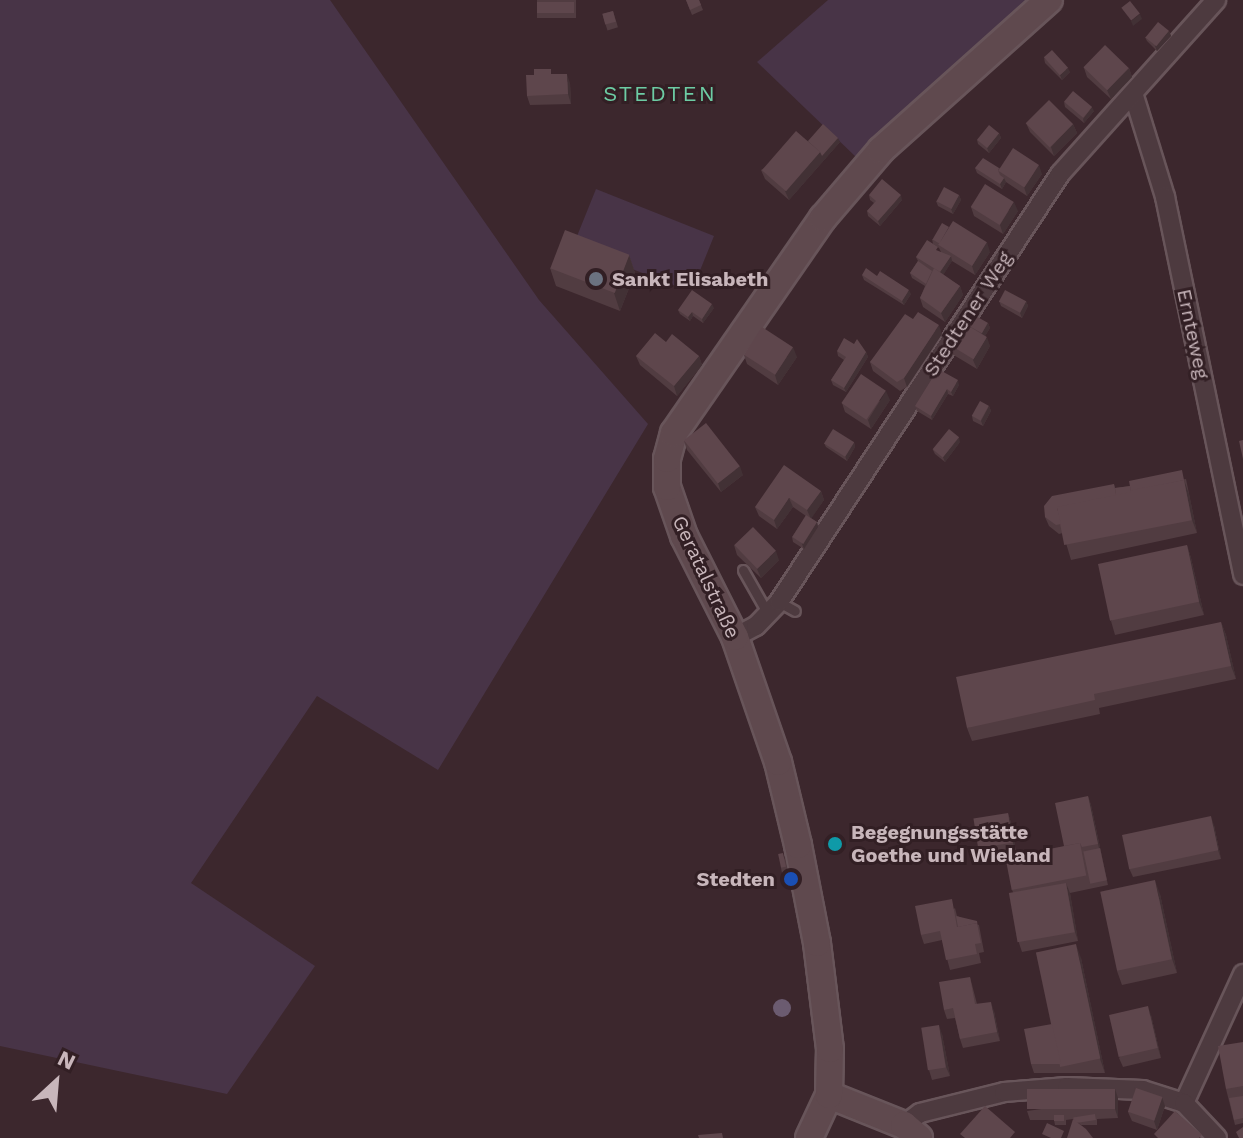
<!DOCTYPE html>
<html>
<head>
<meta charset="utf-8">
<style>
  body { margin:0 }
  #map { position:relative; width:1243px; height:1138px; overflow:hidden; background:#3c272d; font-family:"Work Sans",sans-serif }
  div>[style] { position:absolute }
  .green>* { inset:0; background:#483447 }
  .roads { filter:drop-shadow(2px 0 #68555a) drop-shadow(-2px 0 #68555a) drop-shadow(0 2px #68555a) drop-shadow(0 -2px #68555a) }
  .lane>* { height:9px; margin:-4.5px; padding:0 4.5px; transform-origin:4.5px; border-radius:4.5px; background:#4d3a3f }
  .street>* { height:18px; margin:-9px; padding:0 9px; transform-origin:9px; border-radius:9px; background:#4d3a3f }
  .secondary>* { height:26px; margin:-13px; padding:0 13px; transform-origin:13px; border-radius:13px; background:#5f494e }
  .trees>* { width:18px; height:18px; margin:-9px; border-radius:50%; background:#6b5b70 }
  .wall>* { inset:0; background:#513c41; transform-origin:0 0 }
  .shaded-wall>* { inset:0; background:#423135 }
  .building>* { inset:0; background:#5e464c; transform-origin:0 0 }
  .dots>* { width:22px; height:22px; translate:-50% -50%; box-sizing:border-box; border:4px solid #321f24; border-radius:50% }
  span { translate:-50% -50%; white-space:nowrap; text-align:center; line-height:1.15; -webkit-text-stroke:6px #321f24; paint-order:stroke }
  .poi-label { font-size:20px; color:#c8b6bb; font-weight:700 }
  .left { translate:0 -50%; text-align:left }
  .right { translate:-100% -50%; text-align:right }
  .street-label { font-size:20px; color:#c8b6bb }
  .neighbourhood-label { font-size:22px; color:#6dcca4; letter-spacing:2px }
  .north { position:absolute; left:16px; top:1042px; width:80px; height:80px; -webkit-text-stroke:6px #321f24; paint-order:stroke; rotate:26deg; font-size:22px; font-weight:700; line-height:32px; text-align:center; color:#c8b6bb }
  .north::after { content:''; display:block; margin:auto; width:28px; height:36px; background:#c8b6bb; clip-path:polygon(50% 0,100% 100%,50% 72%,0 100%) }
</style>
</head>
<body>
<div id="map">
  <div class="green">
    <div style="clip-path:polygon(0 0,330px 0,539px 300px,648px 424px,438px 770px,317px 696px,191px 883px,315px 966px,227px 1094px,0 1046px)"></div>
    <div style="clip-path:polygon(828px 0,1033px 0,857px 158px,757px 62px)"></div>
    <div style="clip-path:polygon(596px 189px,714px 236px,697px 278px,686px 274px,681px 288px,573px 246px)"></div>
  </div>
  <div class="roads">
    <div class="lane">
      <div style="left:743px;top:570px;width:51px;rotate:60.4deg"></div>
      <div style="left:779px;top:602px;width:18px;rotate:29deg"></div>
    </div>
    <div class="street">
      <div style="left:1134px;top:96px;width:106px;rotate:72.9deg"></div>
      <div style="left:1165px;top:197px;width:386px;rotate:78.3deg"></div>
      <div style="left:735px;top:637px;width:24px;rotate:-28deg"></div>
      <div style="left:756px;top:626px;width:33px;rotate:-46deg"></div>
      <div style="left:779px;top:602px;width:512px;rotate:-56.71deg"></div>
      <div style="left:1060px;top:174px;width:234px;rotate:-48.1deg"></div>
      <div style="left:1184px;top:1103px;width:142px;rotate:-65.4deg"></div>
      <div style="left:904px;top:1125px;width:20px;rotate:-37deg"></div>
      <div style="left:920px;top:1113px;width:87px;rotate:-14deg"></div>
      <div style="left:1004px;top:1092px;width:63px;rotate:-4.5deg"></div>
      <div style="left:1067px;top:1087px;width:76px;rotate:2.3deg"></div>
      <div style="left:1143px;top:1090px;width:43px;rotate:17.6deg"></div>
      <div style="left:1184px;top:1103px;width:48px;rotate:46.7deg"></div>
    </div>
    <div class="secondary">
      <div style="left:829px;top:1095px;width:81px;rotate:21.8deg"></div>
      <div style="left:904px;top:1125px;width:20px;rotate:41deg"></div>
      <div style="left:809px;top:1138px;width:47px;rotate:-65.1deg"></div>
      <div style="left:829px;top:1095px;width:46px;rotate:-88.8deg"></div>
      <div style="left:830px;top:1049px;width:107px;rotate:-97deg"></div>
      <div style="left:817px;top:943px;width:100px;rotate:-101deg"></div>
      <div style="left:798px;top:845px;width:85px;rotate:-103.5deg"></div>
      <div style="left:778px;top:762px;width:132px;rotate:-109deg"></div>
      <div style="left:735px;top:637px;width:113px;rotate:-116.8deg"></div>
      <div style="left:684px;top:536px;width:52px;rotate:-109.1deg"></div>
      <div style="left:667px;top:487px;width:28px;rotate:-90deg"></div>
      <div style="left:667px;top:459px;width:27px;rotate:-75deg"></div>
      <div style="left:674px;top:433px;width:262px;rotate:-55.3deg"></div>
      <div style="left:823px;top:218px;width:89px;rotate:-49.5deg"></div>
      <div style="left:881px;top:150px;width:225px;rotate:-41.8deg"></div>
    </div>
  </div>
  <div class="trees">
    <div style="left:782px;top:1008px"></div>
  </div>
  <div class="wall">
    <div style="left:537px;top:0;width:39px;height:18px"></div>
    <div style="clip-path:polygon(686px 0,699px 0,703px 10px,692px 15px)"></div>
    <div style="left:613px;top:11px;width:17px;height:11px;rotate:73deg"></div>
    <div style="clip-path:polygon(1169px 31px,1171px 36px,1157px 51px,1147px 41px,1145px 37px)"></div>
    <div style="clip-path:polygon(1044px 58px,1070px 72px,1062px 80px,1045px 63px)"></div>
    <div style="clip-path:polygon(1084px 68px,1129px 68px,1132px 77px,1111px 99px,1087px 77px)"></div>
    <div style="clip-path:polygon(553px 74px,570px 83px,571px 104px,530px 105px,527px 96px)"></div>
    <div style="clip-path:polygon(1064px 102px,1094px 111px,1084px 123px,1065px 107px)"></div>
    <div style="clip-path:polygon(1026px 123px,1073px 124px,1077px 133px,1054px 156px,1030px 132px)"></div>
    <div style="clip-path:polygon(999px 133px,1001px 138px,989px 153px,978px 144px,977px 140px)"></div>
    <div style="clip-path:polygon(808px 141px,840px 142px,789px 200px,765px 179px,761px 170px)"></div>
    <div style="clip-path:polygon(975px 168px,999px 168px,1042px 174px,1027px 196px,1006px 182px,1002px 189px,977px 173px)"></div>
    <div style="clip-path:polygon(869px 195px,902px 200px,880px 226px,868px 216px,867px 211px,874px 203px,870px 200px)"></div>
    <div style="clip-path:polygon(959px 195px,961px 200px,953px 214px,938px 206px,936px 201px)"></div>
    <div style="clip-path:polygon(971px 207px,1018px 211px,1003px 234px,974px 216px)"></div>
    <div style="clip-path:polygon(932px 239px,990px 252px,975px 275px,952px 261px,943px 275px,960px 286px,963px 295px,945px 322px,923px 307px,920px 298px,925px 286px,912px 278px,910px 273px,918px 261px,916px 257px,941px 252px,939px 248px,933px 244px)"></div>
    <div style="clip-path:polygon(629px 255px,635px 273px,620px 311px,556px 286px,550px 268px)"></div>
    <div style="clip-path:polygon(862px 275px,877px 276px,911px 294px,904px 305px,864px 280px)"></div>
    <div style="clip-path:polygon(999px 301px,1026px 301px,1028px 306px,1022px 318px,1001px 306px)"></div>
    <div style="clip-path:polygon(714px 308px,703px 323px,693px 316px,690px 321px,680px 314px,678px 310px)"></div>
    <div style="clip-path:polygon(913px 319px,942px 334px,907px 387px,900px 391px,873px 371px,870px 362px)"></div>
    <div style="clip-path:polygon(988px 323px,990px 328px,985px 336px,990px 346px,977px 369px,952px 354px,949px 345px,966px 324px)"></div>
    <div style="clip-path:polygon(666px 342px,699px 356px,702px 365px,677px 396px,640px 365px,636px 356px)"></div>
    <div style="clip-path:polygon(837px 351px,866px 352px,868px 357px,846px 392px,833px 385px,831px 380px,844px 360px,838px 356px)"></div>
    <div style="clip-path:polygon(744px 355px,797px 357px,778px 385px,747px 364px)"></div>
    <div style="clip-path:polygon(938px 369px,959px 385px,953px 396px,948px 394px,932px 420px,917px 411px,915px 406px)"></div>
    <div style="clip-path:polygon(890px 400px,871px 429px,845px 412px,842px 403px)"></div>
    <div style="clip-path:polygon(989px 406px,991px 411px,983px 426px,973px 421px,972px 416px)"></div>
    <div style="clip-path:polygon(684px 441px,743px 475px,721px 492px,687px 450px)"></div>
    <div style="clip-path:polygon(854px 442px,855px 447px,847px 461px,826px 447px,824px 443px)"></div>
    <div style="clip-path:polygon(960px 442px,945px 462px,935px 454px,933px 450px)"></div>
    <div style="clip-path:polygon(1186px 479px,1197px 533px,1071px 560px,1063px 533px,1059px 534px,1049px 526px,1045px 517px,1114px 484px,1115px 488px)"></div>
    <div style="clip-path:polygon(821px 491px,824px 500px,811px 518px,817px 522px,818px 527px,804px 549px,793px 542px,792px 537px,806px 516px,793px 507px,777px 529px,759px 516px,755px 507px)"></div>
    <div style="clip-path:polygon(734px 545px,779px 560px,761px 578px,737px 555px)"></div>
    <div style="clip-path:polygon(1187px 545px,1191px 558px,1204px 615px,1115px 635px,1111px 621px)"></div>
    <div style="clip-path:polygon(1221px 622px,1226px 635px,1236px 679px,1099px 708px,1100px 714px,972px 741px,967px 728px)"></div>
    <div style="clip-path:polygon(1088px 796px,1091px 805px,1108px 885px,1070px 893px,1078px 941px,1022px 952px,1019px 943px,1014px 894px,1012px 890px,1064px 846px)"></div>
    <div style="clip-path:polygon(1008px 813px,1011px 823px,1016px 852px,983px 858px,980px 848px)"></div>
    <div style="clip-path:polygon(1214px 825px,1221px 859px,1133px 877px,1129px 868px)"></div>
    <div style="clip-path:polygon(785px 857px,788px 872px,782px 873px,781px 868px)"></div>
    <div style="clip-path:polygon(1160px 894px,1177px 973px,1122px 985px,1117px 971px)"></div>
    <div style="clip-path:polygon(955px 908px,957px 916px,979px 925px,984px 952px,979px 953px,981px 963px,950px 970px,942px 940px,924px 944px,921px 935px)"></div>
    <div style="clip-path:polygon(1081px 958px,1105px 1073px,1034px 1073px,1031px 1064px,1052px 1024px)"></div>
    <div style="clip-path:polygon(970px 977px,977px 1004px,994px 1011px,1000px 1041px,963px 1048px,960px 1039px,955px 1018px,947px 1019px,944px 1010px)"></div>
    <div style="clip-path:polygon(1151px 1015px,1161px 1058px,1123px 1067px,1119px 1058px)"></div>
    <div style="clip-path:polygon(942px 1034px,950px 1076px,932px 1080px,929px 1070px)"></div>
    <div style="clip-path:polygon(1243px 1042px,1243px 1123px,1235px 1125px,1226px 1089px)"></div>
    <div style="clip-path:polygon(1162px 1097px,1165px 1106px,1157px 1130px,1132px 1121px,1128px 1112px)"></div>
    <div style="clip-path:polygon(1118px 1098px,1118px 1118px,1097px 1119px,1097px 1125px,1081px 1125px,1073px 1119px,1066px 1120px,1066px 1125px,1055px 1125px,1054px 1120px,1030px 1120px,1027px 1111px)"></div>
  </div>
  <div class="shaded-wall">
    <div style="clip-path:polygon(1140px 14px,1142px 19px,1133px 26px,1131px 21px)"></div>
    <div style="clip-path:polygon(1169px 31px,1171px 36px,1157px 51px,1155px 46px)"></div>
    <div style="clip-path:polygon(1068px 68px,1070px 72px,1062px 80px,1060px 75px)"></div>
    <div style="clip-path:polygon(1129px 68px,1132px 77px,1111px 99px,1107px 90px)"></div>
    <div style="clip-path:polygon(567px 74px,570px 83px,571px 104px,568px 94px)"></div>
    <div style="clip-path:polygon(1092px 107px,1094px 111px,1084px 123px,1083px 119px)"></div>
    <div style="clip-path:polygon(1073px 124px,1077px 133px,1054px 156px,1051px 147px)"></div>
    <div style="clip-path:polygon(999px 133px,1001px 138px,989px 153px,987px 148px)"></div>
    <div style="clip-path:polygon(838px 138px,840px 142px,789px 200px,785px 191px,820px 152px)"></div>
    <div style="clip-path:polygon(1039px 165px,1042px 174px,1027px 196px,1024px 187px)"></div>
    <div style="clip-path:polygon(1004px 178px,1006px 182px,1002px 189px,1000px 184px)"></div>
    <div style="clip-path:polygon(901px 195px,902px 200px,880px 226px,878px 221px)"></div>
    <div style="clip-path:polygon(959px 195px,961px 200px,953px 214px,951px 209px)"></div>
    <div style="clip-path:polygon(1014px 202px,1018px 211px,1003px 234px,1000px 225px)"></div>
    <div style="clip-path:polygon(987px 242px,990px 252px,975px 275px,972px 266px)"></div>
    <div style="clip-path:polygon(629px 255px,635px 273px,620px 311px,614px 293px)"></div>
    <div style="clip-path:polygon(951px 256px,952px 261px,942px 277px,940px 272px)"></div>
    <div style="clip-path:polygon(960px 286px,963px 295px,945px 322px,941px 313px)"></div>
    <div style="clip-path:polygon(909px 290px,911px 294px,904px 305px,902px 301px)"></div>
    <div style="clip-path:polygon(1026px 301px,1028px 306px,1022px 318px,1020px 313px)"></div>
    <div style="clip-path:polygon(712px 304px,714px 308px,703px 323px,702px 319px)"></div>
    <div style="clip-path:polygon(692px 312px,693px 316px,690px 321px,688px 317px)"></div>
    <div style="clip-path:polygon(988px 323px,990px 328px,982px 341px,980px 336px)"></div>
    <div style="clip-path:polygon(939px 325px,942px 334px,907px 387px,904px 378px)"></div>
    <div style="clip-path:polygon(987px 337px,990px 346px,977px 369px,973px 360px)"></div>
    <div style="clip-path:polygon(793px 347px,797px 357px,778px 385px,775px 375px)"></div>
    <div style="clip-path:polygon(866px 352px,868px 357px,846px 392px,844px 388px)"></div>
    <div style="clip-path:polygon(699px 356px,702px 365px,677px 396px,674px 386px)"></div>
    <div style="clip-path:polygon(958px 380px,959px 385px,953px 396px,951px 392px)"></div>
    <div style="clip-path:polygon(947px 389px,948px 394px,932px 420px,931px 416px)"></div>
    <div style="clip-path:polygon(886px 391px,890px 400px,871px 429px,868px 420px)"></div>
    <div style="clip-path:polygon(989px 406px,991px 411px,983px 426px,981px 421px)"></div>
    <div style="clip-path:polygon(959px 437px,960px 442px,945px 462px,943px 457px)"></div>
    <div style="clip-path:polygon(854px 442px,855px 447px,847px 461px,845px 456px)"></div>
    <div style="clip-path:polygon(740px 466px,743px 475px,721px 492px,718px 483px)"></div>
    <div style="clip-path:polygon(1184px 480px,1189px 494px,1197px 533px,1192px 520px)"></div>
    <div style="clip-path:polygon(821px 491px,824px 500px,811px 519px,807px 510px)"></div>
    <div style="clip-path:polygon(789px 498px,793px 507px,777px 529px,774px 520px)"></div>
    <div style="clip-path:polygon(817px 522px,818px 527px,804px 549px,802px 544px)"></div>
    <div style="clip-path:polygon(1187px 545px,1191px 558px,1204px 615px,1199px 602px)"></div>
    <div style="clip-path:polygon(776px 551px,779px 560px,761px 578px,757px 569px)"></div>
    <div style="clip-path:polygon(1221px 622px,1226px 635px,1236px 679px,1231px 666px)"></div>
    <div style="clip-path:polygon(1088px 796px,1091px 805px,1108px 885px,1098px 844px)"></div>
    <div style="clip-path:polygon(1008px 813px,1011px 823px,1016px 852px,1013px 843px)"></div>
    <div style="clip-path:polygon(1211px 816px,1214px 825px,1221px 859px,1218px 850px)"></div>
    <div style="clip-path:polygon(1155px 880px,1160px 894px,1177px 973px,1172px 959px)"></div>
    <div style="clip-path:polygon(1066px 883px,1070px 893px,1078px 941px,1075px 932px)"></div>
    <div style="clip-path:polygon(1076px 944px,1081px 958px,1105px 1073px,1100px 1059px)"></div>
    <div style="clip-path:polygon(991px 1002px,994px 1011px,1000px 1041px,997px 1032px)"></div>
    <div style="clip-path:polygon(1148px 1006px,1151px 1015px,1161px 1058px,1158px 1048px)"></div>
    <div style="clip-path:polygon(939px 1025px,942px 1034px,950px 1076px,946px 1067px)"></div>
    <div style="clip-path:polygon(1115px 1089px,1118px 1098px,1118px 1118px,1115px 1109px)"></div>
    <div style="clip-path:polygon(1162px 1097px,1165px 1106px,1157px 1130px,1154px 1121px)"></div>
  </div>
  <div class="building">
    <div style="clip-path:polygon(686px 0,699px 0,701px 5px,690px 10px)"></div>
    <div style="left:1130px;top:1px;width:16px;height:11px;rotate:52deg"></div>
    <div style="left:537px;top:2px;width:37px;height:11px"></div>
    <div style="left:613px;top:11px;width:11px;height:11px;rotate:75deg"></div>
    <div style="left:1158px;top:22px;width:14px;height:20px;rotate:39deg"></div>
    <div style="left:1105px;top:45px;width:33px;height:31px;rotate:44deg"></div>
    <div style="left:1052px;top:50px;width:24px;height:11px;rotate:48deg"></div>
    <div style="clip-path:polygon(534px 69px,551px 69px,551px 74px,567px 74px,568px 94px,527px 96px,526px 75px,534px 75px)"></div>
    <div style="left:1073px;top:91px;width:25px;height:14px;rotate:40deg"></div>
    <div style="left:1049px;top:100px;width:34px;height:33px;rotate:45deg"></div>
    <div style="clip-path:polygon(823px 124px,838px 138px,822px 156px,820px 152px,808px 141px)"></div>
    <div style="left:989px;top:125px;width:13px;height:19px;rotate:39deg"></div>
    <div style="left:796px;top:131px;width:32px;height:52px;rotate:41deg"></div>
    <div style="left:1013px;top:148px;width:31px;height:27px;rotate:33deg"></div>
    <div style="clip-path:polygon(983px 158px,999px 168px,998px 170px,1000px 175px,1004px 178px,1000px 184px,975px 168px)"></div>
    <div style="clip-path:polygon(882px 179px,901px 195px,878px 221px,867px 211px,876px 201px,869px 195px)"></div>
    <div style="left:985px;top:184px;width:34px;height:27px;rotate:32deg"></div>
    <div style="left:944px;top:187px;width:17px;height:16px;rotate:28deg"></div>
    <div style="left:953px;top:221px;width:40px;height:28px;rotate:32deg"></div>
    <div style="left:942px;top:223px;width:8px;height:19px;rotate:30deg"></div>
    <div style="left:565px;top:230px;width:69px;height:41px;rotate:21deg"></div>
    <div style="clip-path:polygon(927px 240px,938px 247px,936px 250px,951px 256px,940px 272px,916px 257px)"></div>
    <div style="clip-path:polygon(918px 261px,932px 271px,926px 284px,910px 273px)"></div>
    <div style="clip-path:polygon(866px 268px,877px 276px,880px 271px,909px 290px,902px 301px,862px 275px)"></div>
    <div style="clip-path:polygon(934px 268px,960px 286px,941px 313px,920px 298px)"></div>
    <div style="clip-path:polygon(692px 290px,712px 304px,702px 319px,692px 312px,688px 317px,678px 310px)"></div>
    <div style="left:1005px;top:290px;width:24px;height:13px;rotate:28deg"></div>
    <div style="clip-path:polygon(918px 312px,939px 325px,904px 378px,897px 382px,870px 362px,905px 314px,913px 319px)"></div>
    <div style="left:972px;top:314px;width:18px;height:12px;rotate:29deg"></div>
    <div style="left:962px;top:322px;width:29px;height:26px;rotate:31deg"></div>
    <div style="left:762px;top:327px;width:37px;height:33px;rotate:33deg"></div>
    <div style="clip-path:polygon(655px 333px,666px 342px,672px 334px,699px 356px,674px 386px,636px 356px)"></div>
    <div style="clip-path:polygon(844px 338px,854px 344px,857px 339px,866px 352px,844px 388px,831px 380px,846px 357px,837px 351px)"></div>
    <div style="clip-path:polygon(938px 369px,958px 380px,951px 392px,947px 389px,931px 416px,915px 406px)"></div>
    <div style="left:861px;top:374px;width:30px;height:35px;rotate:34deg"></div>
    <div style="left:980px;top:401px;width:10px;height:17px;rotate:29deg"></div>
    <div style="left:706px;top:423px;width:55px;height:28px;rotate:52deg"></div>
    <div style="left:833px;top:429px;width:25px;height:17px;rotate:32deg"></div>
    <div style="left:949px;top:429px;width:13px;height:26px;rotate:39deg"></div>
    <div style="clip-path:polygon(1243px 440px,1243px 459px,1239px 441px)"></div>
    <div style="clip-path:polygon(784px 465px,821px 491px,807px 510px,789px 498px,774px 520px,755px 507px)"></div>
    <div style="clip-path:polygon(1182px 470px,1185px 485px,1184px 480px,1131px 492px,1129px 481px)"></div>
    <div style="left:1184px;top:480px;width:41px;height:130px;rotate:79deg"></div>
    <div style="clip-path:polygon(1114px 484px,1116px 495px,1057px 507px,1061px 524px,1056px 525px,1045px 517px,1044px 506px,1052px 496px)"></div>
    <div style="clip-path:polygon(1130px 486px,1131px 492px,1116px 495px,1115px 488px)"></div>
    <div style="left:806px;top:515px;width:13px;height:26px;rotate:32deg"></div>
    <div style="left:753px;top:527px;width:33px;height:26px;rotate:46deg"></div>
    <div style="left:1187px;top:545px;width:58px;height:91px;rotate:78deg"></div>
    <div style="clip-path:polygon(1221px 622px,1231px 666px,1094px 694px,1095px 700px,967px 728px,956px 677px)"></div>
    <div style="clip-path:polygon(1088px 796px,1098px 844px,1082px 847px,1080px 843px,1064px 846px,1055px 803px)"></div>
    <div style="left:1008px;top:813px;width:30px;height:35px;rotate:81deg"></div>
    <div style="left:1211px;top:816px;width:35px;height:91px;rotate:78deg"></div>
    <div style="left:1080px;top:843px;width:33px;height:76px;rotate:79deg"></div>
    <div style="left:1100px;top:848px;width:33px;height:17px;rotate:78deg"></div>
    <div style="left:783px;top:853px;width:14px;height:5px;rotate:78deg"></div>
    <div style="left:1155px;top:880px;width:81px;height:56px;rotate:78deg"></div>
    <div style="left:1066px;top:883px;width:50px;height:58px;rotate:80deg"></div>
    <div style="clip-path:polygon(952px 899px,957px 927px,977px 923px,981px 943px,975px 944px,977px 954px,946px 960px,940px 931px,921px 935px,915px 906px)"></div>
    <div style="clip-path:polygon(956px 916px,977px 921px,978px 927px,977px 923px,958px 927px)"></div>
    <div style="left:1076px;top:944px;width:117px;height:41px;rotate:78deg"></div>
    <div style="clip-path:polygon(970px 977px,975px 1004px,991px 1002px,997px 1032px,960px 1039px,953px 1008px,944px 1010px,939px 982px)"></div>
    <div style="left:1148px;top:1006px;width:43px;height:40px;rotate:77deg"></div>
    <div style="clip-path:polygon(1052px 1024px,1061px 1064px,1031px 1064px,1024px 1029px)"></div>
    <div style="left:939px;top:1025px;width:43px;height:18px;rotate:81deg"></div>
    <div style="clip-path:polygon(1243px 1042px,1243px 1086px,1226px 1089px,1218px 1046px)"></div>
    <div style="left:1136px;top:1088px;width:28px;height:25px;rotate:19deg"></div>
    <div style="left:1115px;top:1089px;width:20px;height:88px;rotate:90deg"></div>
    <div style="clip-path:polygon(1243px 1096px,1243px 1118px,1234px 1120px,1229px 1098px)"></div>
    <div style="clip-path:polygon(985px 1106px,1015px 1132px,1010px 1138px,965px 1138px,960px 1134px)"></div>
    <div style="clip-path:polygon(1175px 1111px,1202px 1135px,1199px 1138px,1158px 1138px,1154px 1134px)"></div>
    <div style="left:1095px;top:1114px;width:6px;height:22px;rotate:81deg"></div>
    <div style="left:1054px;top:1115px;width:10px;height:6px"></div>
    <div style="clip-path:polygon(1073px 1119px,1086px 1129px,1093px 1138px,1067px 1138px)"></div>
    <div style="clip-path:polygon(1047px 1123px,1064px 1131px,1061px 1138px,1051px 1138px,1042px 1134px)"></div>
    <div style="clip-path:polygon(1243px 1127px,1243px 1138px,1239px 1138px,1236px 1132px)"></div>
    <div style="clip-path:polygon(722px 1133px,723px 1138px,699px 1138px,698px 1135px)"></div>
  </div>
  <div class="dots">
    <div style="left:596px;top:279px;background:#6b7280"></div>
    <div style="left:835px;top:844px;background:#0f9aa8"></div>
    <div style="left:791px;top:879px;background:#1a4fb4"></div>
  </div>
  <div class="poi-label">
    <span class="left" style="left:612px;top:279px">Sankt Elisabeth</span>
    <span class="left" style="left:851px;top:844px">Begegnungsstätte<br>Goethe und Wieland</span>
    <span class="right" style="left:775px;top:879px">Stedten</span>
  </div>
  <div class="street-label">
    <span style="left:968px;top:314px;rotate:-57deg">Stedtener Weg</span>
    <span style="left:1193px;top:334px;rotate:78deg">Ernteweg</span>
    <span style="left:706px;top:577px;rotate:65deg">Geratalstraße</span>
  </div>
  <div class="neighbourhood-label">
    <span style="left:660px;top:94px">STEDTEN</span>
  </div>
  <div class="north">N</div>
</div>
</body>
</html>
